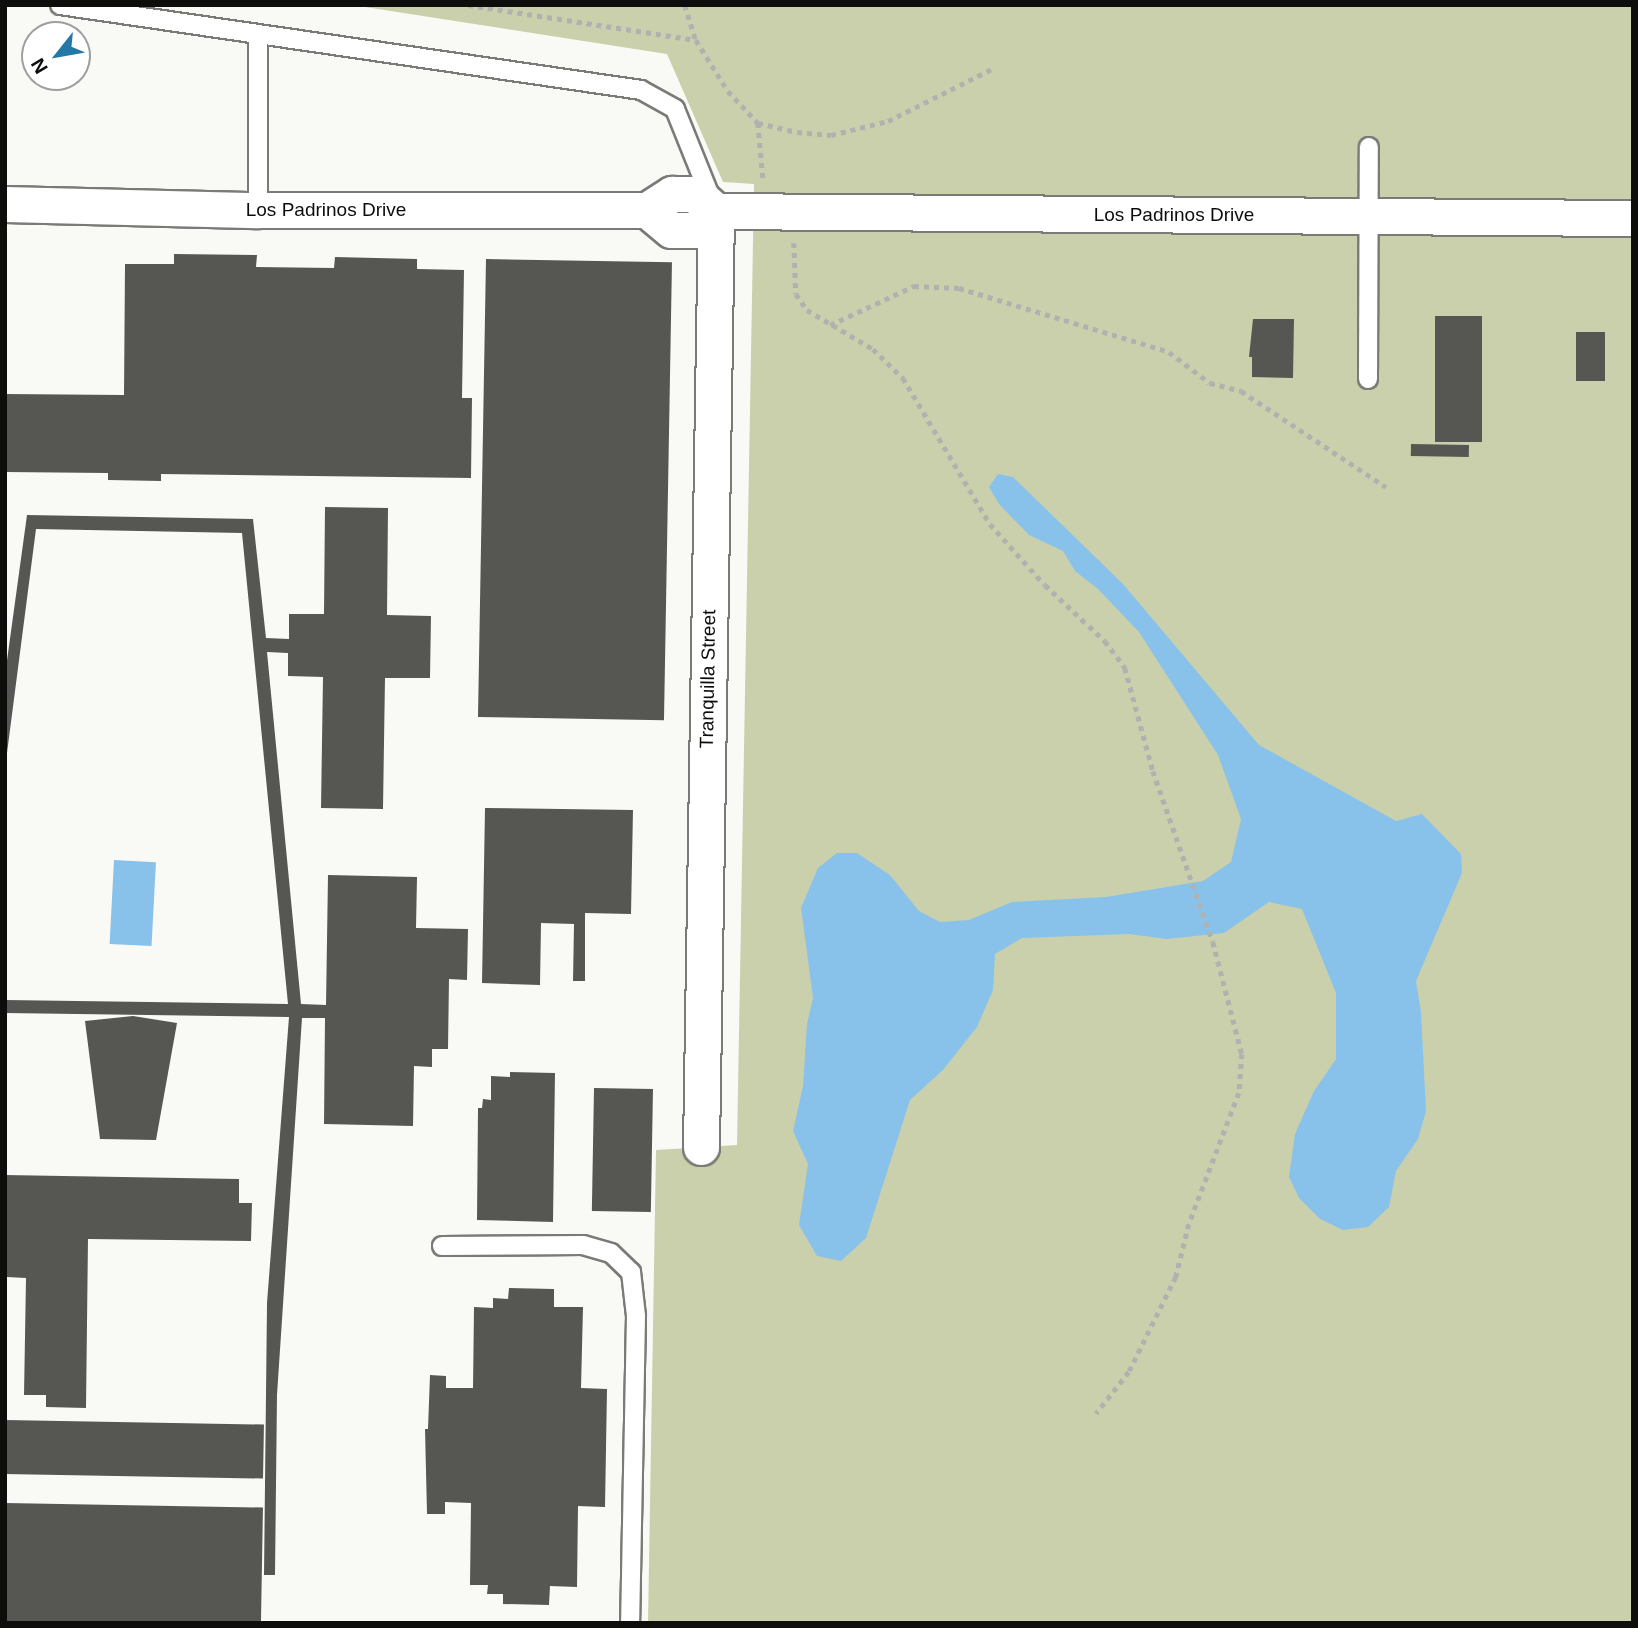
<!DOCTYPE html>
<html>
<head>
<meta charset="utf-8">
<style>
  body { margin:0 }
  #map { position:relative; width:1638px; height:1628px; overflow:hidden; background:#f9faf6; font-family:Arial,sans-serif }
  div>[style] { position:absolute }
  .green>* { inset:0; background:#cad0ab }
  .water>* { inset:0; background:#88c2ea; transform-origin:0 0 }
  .building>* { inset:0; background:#565753; transform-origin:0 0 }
  .path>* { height:4.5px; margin-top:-2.25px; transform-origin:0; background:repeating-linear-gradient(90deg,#b1b2af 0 5px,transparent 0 10px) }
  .roads { filter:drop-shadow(2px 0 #7a7b76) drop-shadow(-2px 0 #7a7b76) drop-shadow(0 2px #7a7b76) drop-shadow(0 -2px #7a7b76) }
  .service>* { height:18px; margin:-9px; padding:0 9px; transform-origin:9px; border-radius:9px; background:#fff }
  .minor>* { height:35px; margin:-17.5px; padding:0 17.5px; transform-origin:17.5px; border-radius:17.5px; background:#fff }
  span { translate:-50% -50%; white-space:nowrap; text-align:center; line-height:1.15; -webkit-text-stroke:7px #fff; paint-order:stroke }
  .street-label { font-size:19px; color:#0d0d0c }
  .frame { position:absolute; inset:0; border:7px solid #0d0d0c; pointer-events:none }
  .north { position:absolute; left:21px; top:21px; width:70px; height:70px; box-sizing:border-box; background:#fff; border:2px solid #9e9e9e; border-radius:50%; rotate:239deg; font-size:19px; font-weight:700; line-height:28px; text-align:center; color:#0d0d0c }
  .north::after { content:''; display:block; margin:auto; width:24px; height:32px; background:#2478a8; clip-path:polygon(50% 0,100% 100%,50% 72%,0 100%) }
</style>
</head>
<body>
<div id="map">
  <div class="green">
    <div style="clip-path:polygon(352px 5px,1633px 5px,1633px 1623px,648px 1623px,656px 1150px,737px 1145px,754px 184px,723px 182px,667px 54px)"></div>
  </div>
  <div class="water">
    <div style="clip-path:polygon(998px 474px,1013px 477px,1123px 584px,1259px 745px,1396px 821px,1422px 814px,1461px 854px,1462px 873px,1416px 981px,1421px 1012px,1426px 1111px,1418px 1139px,1396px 1171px,1389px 1207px,1368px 1227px,1343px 1230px,1320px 1219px,1299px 1198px,1289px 1177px,1295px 1134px,1314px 1091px,1336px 1059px,1336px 993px,1302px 909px,1269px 902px,1224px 933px,1167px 939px,1129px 934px,1022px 938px,995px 954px,993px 990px,977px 1027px,943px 1070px,910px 1100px,866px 1238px,841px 1261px,817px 1256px,799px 1225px,808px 1164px,793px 1131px,803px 1086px,807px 1024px,813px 998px,801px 908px,818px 868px,837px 853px,857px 853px,890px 875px,919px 911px,940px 922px,969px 920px,1012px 902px,1106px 897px,1203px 881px,1231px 862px,1241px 819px,1218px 755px,1139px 632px,1098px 589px,1075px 571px,1063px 551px,1029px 535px,999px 504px,989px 487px)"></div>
    <div style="left:114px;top:860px;width:42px;height:84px;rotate:3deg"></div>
  </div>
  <div class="building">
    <div style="clip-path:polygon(174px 254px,257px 255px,256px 267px,334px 268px,335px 257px,417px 259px,417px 269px,464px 270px,462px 398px,472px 398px,471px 478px,161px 474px,161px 481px,108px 480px,108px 473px,5px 472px,5px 394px,124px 395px,125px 264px,174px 264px)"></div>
    <div style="left:486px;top:259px;width:186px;height:458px;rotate:1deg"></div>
    <div style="left:1435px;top:316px;width:47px;height:126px"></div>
    <div style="clip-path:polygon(1253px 319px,1294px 319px,1293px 378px,1252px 377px,1252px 357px,1249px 357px)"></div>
    <div style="left:1576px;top:332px;width:29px;height:49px"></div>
    <div style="left:1411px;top:444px;width:58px;height:12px;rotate:1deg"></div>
    <div style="clip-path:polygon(325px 507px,388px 508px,387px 615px,431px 616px,430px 678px,385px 678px,383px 809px,321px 808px,323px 677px,288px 676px,288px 653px,267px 652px,301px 1004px,326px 1005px,328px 875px,417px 877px,416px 928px,468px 929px,467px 980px,449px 979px,448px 1049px,432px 1049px,432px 1067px,414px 1066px,413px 1126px,324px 1124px,325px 1018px,302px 1018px,277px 1395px,275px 1575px,264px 1575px,267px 1303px,289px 1017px,5px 1013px,5px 1000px,288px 1004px,242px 533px,36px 529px,7px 753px,5px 675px,27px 515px,253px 519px,266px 638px,289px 639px,289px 614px,324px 614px)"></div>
    <div style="clip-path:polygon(485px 808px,633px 810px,631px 914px,585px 913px,585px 981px,573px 981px,574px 924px,541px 923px,540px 985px,482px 983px)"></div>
    <div style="clip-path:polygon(133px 1016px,177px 1023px,156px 1140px,100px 1139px,85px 1021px)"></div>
    <div style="clip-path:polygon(510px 1072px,555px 1073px,553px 1222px,477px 1220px,478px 1108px,482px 1108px,483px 1099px,491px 1100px,491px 1076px,510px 1077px)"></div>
    <div style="left:594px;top:1088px;width:59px;height:123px;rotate:1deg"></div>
    <div style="clip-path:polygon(5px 1175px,239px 1179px,239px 1203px,252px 1203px,251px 1241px,88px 1239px,86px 1408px,46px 1407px,46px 1395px,24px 1395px,26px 1278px,7px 1277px)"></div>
    <div style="clip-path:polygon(509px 1288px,554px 1289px,554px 1307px,583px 1307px,581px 1388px,607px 1389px,605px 1507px,578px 1506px,577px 1587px,550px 1586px,549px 1605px,503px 1604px,503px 1594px,487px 1594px,488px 1585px,470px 1585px,471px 1503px,445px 1502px,445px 1514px,427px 1514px,425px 1429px,428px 1429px,430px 1375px,446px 1376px,446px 1388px,473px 1388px,474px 1307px,493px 1308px,493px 1298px,508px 1299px)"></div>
    <div style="left:5px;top:1420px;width:259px;height:54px;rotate:1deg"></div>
    <div style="left:5px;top:1503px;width:258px;height:120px;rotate:1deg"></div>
  </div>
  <div class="path">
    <div style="left:468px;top:5px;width:231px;rotate:8.7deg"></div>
    <div style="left:685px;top:5px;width:37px;rotate:73deg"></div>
    <div style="left:696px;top:40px;width:60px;rotate:57.9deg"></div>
    <div style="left:728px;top:91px;width:44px;rotate:46.8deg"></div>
    <div style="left:758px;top:123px;width:40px;rotate:13deg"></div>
    <div style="left:797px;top:132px;width:34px;rotate:5deg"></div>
    <div style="left:831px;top:135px;width:59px;rotate:-13.8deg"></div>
    <div style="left:888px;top:121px;width:116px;rotate:-26.6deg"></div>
    <div style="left:758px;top:123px;width:55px;rotate:84.8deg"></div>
    <div style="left:794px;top:243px;width:51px;rotate:87.8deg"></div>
    <div style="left:796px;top:294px;width:19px;rotate:55deg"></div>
    <div style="left:807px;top:310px;width:77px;rotate:30.6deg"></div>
    <div style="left:873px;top:349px;width:42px;rotate:44deg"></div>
    <div style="left:903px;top:378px;width:170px;rotate:59.2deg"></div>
    <div style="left:990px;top:524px;width:82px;rotate:48deg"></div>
    <div style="left:1045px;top:585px;width:82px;rotate:43deg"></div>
    <div style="left:1105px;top:641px;width:34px;rotate:53deg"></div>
    <div style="left:1125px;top:668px;width:107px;rotate:74.8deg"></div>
    <div style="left:1153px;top:771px;width:181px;rotate:70.7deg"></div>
    <div style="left:1213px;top:942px;width:116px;rotate:75.5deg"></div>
    <div style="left:1242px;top:1054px;width:39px;rotate:94deg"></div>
    <div style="left:1239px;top:1093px;width:140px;rotate:110.9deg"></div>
    <div style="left:1189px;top:1224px;width:55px;rotate:103.8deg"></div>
    <div style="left:1176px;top:1277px;width:106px;rotate:116.3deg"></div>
    <div style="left:1129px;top:1372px;width:53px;rotate:128.2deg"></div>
    <div style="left:830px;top:325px;width:93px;rotate:-24.9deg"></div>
    <div style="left:914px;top:286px;width:45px;rotate:2.5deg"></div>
    <div style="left:959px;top:288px;width:220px;rotate:16.9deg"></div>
    <div style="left:1169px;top:352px;width:51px;rotate:37.1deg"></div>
    <div style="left:1210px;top:383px;width:32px;rotate:14deg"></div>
    <div style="left:1241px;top:391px;width:174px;rotate:33.5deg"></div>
  </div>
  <div class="roads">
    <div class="service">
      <div style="left:60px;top:5px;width:587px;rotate:8.32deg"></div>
      <div style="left:641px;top:90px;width:39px;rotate:29deg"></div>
      <div style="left:675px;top:109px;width:99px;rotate:68.1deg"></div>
      <div style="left:258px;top:36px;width:174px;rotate:90deg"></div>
      <div style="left:1368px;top:379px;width:232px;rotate:-89.8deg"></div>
      <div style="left:442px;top:1246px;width:141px;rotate:-0.4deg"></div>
      <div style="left:583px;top:1245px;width:29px;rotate:16deg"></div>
      <div style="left:611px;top:1253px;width:28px;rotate:44deg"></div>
      <div style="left:631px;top:1272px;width:44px;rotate:83.5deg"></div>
      <div style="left:636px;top:1316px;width:307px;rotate:91.1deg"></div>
    </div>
    <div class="minor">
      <div style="left:5px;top:204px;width:253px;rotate:1.4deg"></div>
      <div style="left:258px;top:210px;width:389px"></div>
      <div style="left:647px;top:210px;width:30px;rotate:-33deg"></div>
      <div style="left:672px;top:194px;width:25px"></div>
      <div style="left:697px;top:194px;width:25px;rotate:42deg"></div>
      <div style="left:716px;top:211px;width:917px;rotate:0.44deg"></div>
      <div style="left:647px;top:210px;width:31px;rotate:40deg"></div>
      <div style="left:671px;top:230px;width:23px"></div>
      <div style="left:694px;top:230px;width:29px;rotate:-41deg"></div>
      <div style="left:701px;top:1147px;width:936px;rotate:-89.08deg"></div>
    </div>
  </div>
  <div class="street-label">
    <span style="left:326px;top:210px">Los Padrinos Drive</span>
    <span style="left:1174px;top:215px">Los Padrinos Drive</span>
    <span style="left:708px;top:679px;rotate:-89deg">Tranquilla Street</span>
  </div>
  <div class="frame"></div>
  <div class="north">N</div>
</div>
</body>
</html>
